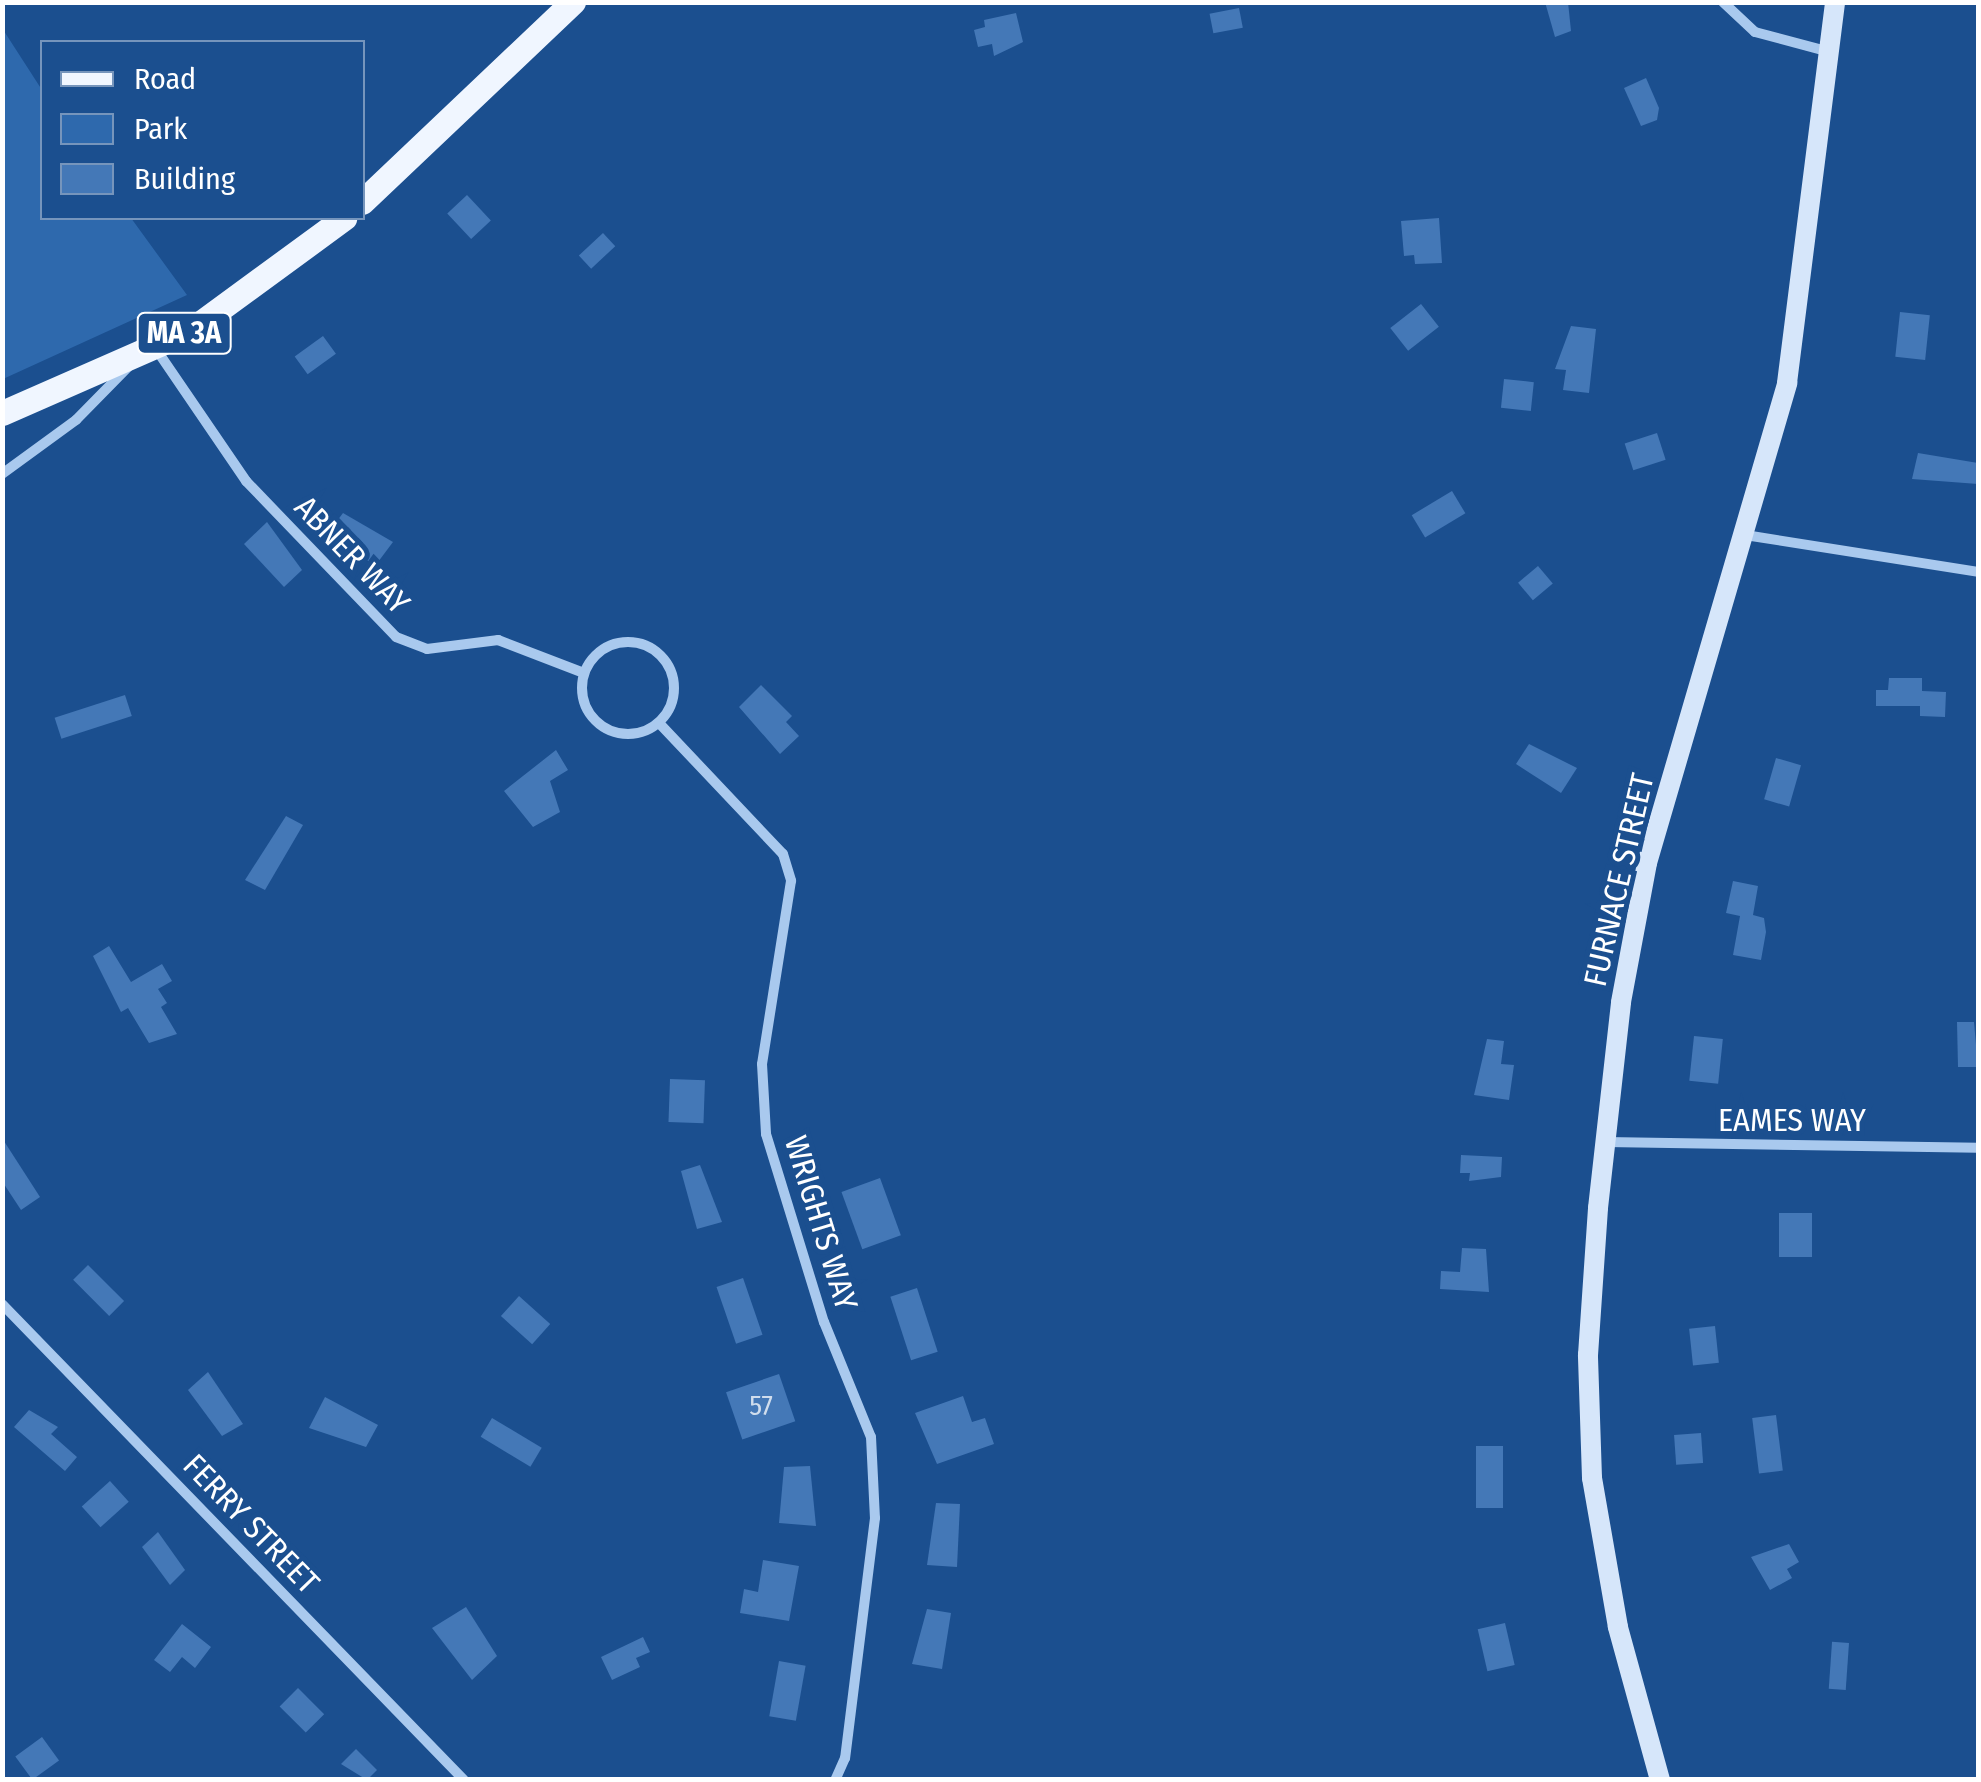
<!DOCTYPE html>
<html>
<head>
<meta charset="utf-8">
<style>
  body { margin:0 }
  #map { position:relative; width:1981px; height:1782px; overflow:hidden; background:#1b4f8f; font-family:"Fira Sans Condensed",sans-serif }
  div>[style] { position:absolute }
  .green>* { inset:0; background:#2e69ad }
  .building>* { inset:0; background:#4478b7; transform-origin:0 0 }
  .street>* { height:10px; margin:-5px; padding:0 5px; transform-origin:5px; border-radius:5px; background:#a9c9ee }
  .street>.ring { margin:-5px; padding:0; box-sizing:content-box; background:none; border:10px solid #a9c9ee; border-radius:50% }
  .secondary>* { height:20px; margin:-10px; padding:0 10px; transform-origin:10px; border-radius:10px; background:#d6e6fa }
  .primary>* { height:25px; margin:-12.5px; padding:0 12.5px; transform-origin:12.5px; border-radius:12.5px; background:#f0f6ff }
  span { translate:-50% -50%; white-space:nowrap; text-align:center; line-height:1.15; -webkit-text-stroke:10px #1b4f8f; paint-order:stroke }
  .number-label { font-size:28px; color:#d0dded }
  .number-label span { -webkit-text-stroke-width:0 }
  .shield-label span { padding:2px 8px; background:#1b4f8f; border:2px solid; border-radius:8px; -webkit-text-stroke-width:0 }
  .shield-label { font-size:30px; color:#fff; font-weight:700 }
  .street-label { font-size:32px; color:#fff }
  .frame { position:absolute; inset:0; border:5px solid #fff; pointer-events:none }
  .legend { position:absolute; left:40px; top:40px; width:325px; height:180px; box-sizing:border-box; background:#1b4f8f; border:2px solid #7695bc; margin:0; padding:12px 18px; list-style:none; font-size:30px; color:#fff }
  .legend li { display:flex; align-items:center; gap:20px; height:50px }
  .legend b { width:50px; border:2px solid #7695bc }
</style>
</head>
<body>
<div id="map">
  <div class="green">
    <div style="clip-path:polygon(2px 28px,42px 90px,42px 218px,131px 218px,187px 295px,3px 379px)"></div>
  </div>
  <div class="building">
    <div style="clip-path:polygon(1545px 2px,1568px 2px,1571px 31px,1555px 37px)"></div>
    <div style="left:1239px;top:8px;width:20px;height:30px;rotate:79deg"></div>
    <div style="clip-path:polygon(1016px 13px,1023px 42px,994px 56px,992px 44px,978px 47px,974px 30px,985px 27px,984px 20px)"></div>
    <div style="clip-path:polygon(1646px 78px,1659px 108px,1657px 120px,1641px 126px,1624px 88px)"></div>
    <div style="left:467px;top:195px;width:35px;height:27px;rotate:47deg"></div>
    <div style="clip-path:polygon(1439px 218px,1442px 263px,1415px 264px,1414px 255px,1404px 256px,1401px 221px)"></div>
    <div style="left:603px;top:233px;width:18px;height:33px;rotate:47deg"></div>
    <div style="left:1421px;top:304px;width:29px;height:39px;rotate:52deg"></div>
    <div style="left:1900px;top:312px;width:30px;height:45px;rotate:6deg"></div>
    <div style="clip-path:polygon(1571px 326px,1596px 329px,1589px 393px,1563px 390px,1566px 370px,1555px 369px)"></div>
    <div style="left:323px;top:336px;width:22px;height:35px;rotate:54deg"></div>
    <div style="left:1504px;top:379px;width:30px;height:29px;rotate:6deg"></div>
    <div style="left:1657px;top:433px;width:28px;height:34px;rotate:72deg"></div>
    <div style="clip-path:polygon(1918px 453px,1978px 463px,1978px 484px,1912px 479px)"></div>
    <div style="left:1452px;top:491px;width:26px;height:47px;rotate:59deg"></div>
    <div style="clip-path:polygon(343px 513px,393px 542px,375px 566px,328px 533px)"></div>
    <div style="clip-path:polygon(267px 522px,302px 570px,284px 587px,244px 544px)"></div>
    <div style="left:1538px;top:566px;width:23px;height:26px;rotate:50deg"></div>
    <div style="clip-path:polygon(1889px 678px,1922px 678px,1922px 691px,1946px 692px,1945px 717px,1920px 716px,1920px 706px,1876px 706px,1876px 690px,1888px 690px)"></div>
    <div style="clip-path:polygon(761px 685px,792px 716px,786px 722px,799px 736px,780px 754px,739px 707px)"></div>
    <div style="left:125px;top:695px;width:22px;height:74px;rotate:72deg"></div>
    <div style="clip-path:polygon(1529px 744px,1577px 768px,1561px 793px,1516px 764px)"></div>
    <div style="clip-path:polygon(556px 750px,568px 770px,550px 781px,560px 812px,533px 827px,504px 791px)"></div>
    <div style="left:1776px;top:758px;width:26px;height:43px;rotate:16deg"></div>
    <div style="clip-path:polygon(286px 816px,303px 825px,265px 890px,245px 880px)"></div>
    <div style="clip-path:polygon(1733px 881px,1758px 886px,1753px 915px,1764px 918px,1766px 932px,1761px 960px,1733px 955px,1740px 916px,1726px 913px)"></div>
    <div style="clip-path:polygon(109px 946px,131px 982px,162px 964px,172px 981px,158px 989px,167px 1003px,161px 1007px,177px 1034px,149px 1043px,128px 1008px,121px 1012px,93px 956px)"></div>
    <div style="clip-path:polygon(1957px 1022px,1974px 1022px,1978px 1067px,1958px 1067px)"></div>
    <div style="left:1694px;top:1036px;width:29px;height:45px;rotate:6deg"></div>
    <div style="clip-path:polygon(1487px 1039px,1504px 1041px,1501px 1064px,1514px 1065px,1509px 1100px,1474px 1095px)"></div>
    <div style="left:670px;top:1079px;width:35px;height:43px;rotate:2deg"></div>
    <div style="clip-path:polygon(2px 1138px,40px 1197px,21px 1210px,2px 1181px)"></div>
    <div style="clip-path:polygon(1461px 1155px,1502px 1157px,1501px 1177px,1469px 1181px,1470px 1173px,1460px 1173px)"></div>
    <div style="clip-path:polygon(700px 1165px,722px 1222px,697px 1229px,681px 1171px)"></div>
    <div style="left:880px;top:1178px;width:61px;height:41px;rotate:70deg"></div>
    <div style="left:1779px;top:1213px;width:33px;height:44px"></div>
    <div style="clip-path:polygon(1462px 1248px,1486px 1249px,1489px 1292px,1440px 1289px,1441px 1271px,1460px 1272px)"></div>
    <div style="left:88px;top:1265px;width:51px;height:21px;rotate:45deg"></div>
    <div style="left:743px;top:1278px;width:60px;height:28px;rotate:71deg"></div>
    <div style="left:917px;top:1288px;width:67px;height:28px;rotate:72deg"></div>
    <div style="left:519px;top:1296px;width:42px;height:27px;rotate:42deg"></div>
    <div style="left:1715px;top:1326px;width:37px;height:26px;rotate:84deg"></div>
    <div style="clip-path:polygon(208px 1372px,243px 1424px,222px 1436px,188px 1390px)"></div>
    <div style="left:779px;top:1374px;width:50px;height:56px;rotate:71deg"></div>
    <div style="clip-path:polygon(963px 1396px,972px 1422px,985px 1418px,994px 1444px,937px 1464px,915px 1413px)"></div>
    <div style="clip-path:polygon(325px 1397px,378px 1425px,366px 1447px,309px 1428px)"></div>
    <div style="clip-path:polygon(29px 1410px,58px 1427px,51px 1434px,77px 1457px,65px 1471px,14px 1427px)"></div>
    <div style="left:1776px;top:1415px;width:56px;height:24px;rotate:83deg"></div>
    <div style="left:492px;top:1418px;width:58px;height:22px;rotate:31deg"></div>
    <div style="left:1701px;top:1433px;width:30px;height:27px;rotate:86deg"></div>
    <div style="left:1503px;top:1446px;width:62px;height:27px;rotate:90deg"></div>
    <div style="clip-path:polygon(810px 1466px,816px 1526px,779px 1523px,784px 1467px)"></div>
    <div style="left:110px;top:1481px;width:28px;height:38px;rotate:48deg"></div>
    <div style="clip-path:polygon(936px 1503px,960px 1504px,957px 1567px,927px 1565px)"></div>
    <div style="clip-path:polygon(158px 1532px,185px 1570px,170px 1585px,142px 1547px)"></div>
    <div style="clip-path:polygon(1789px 1544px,1799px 1562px,1787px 1569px,1792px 1578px,1770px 1590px,1751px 1557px)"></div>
    <div style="clip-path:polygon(763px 1560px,799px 1566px,789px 1621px,740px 1613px,744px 1589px,758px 1592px)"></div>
    <div style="clip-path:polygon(466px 1607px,497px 1656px,472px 1680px,432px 1628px)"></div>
    <div style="clip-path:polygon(927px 1609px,951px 1613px,942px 1669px,912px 1664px)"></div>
    <div style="left:1505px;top:1623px;width:43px;height:28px;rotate:77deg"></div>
    <div style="clip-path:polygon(182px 1624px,211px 1647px,195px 1668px,182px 1657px,170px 1672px,154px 1660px)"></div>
    <div style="clip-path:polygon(643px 1637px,650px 1652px,636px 1658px,640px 1667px,612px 1680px,601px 1657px)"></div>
    <div style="left:1849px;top:1643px;width:47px;height:17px;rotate:94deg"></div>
    <div style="left:779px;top:1661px;width:27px;height:56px;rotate:10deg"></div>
    <div style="left:298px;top:1688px;width:37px;height:26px;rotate:45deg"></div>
    <div style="left:42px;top:1737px;width:29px;height:33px;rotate:54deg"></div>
    <div style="clip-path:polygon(356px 1749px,377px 1770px,367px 1780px,341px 1764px)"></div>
  </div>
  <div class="street">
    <div style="left:1723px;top:2px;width:44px;rotate:43.2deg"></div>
    <div style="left:1755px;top:32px;width:78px;rotate:14.9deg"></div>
    <div style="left:156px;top:349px;width:160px;rotate:55.7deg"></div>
    <div style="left:246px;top:481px;width:216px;rotate:46.1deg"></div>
    <div style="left:396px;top:637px;width:33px;rotate:21deg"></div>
    <div style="left:427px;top:649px;width:72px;rotate:-7.2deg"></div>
    <div style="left:498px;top:640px;width:92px;rotate:21deg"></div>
    <div style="left:2px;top:474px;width:92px;rotate:-36.1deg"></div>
    <div style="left:76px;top:420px;width:77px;rotate:-45.5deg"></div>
    <div style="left:1745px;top:535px;width:236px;rotate:9deg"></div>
    <div class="ring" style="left:582px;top:642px;width:82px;height:82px"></div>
    <div style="left:659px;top:723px;width:180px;rotate:46.6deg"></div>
    <div style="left:783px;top:854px;width:28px;rotate:73deg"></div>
    <div style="left:791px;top:881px;width:185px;rotate:99deg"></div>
    <div style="left:762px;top:1064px;width:70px;rotate:86.7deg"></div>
    <div style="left:766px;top:1134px;width:197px;rotate:72.9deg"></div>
    <div style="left:824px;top:1322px;width:124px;rotate:67.8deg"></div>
    <div style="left:871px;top:1437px;width:81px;rotate:87.2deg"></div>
    <div style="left:875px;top:1518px;width:242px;rotate:97.1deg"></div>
    <div style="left:845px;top:1758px;width:24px;rotate:114deg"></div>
    <div style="left:1606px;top:1142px;width:372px;rotate:0.9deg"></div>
    <div style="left:2px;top:1304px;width:663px;rotate:45.86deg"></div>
  </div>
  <div class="secondary">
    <div style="left:1660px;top:1780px;width:159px;rotate:-105.4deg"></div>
    <div style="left:1618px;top:1627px;width:151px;rotate:-99.9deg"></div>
    <div style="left:1592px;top:1478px;width:123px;rotate:-91.9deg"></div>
    <div style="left:1588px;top:1355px;width:147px;rotate:-86.1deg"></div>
    <div style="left:1598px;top:1208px;width:207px;rotate:-83.6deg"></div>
    <div style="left:1621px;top:1002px;width:141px;rotate:-79.4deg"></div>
    <div style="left:1647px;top:863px;width:500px;rotate:-73.7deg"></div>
    <div style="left:1787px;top:383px;width:384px;rotate:-82.8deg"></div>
  </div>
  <div class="primary">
    <div style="left:362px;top:202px;width:291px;rotate:-43.5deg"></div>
    <div style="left:2px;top:413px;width:206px;rotate:-23.7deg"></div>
    <div style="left:191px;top:330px;width:190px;rotate:-36.2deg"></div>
  </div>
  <div class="number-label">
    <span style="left:761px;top:1406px">57</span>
  </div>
  <div class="shield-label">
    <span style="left:184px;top:333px">MA 3A</span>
  </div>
  <div class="street-label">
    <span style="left:352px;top:555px;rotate:46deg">ABNER WAY</span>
    <span style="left:1619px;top:880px;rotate:-77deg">FURNACE STREET</span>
    <span style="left:1792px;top:1120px">EAMES WAY</span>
    <span style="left:821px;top:1223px;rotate:73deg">WRIGHTS WAY</span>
    <span style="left:251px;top:1524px;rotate:46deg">FERRY STREET</span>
  </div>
  <div class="frame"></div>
  <ul class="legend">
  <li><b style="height:12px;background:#f0f6ff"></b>Road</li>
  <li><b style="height:28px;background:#2e69ad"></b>Park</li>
  <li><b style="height:28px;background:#4478b7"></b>Building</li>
  </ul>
</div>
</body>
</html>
